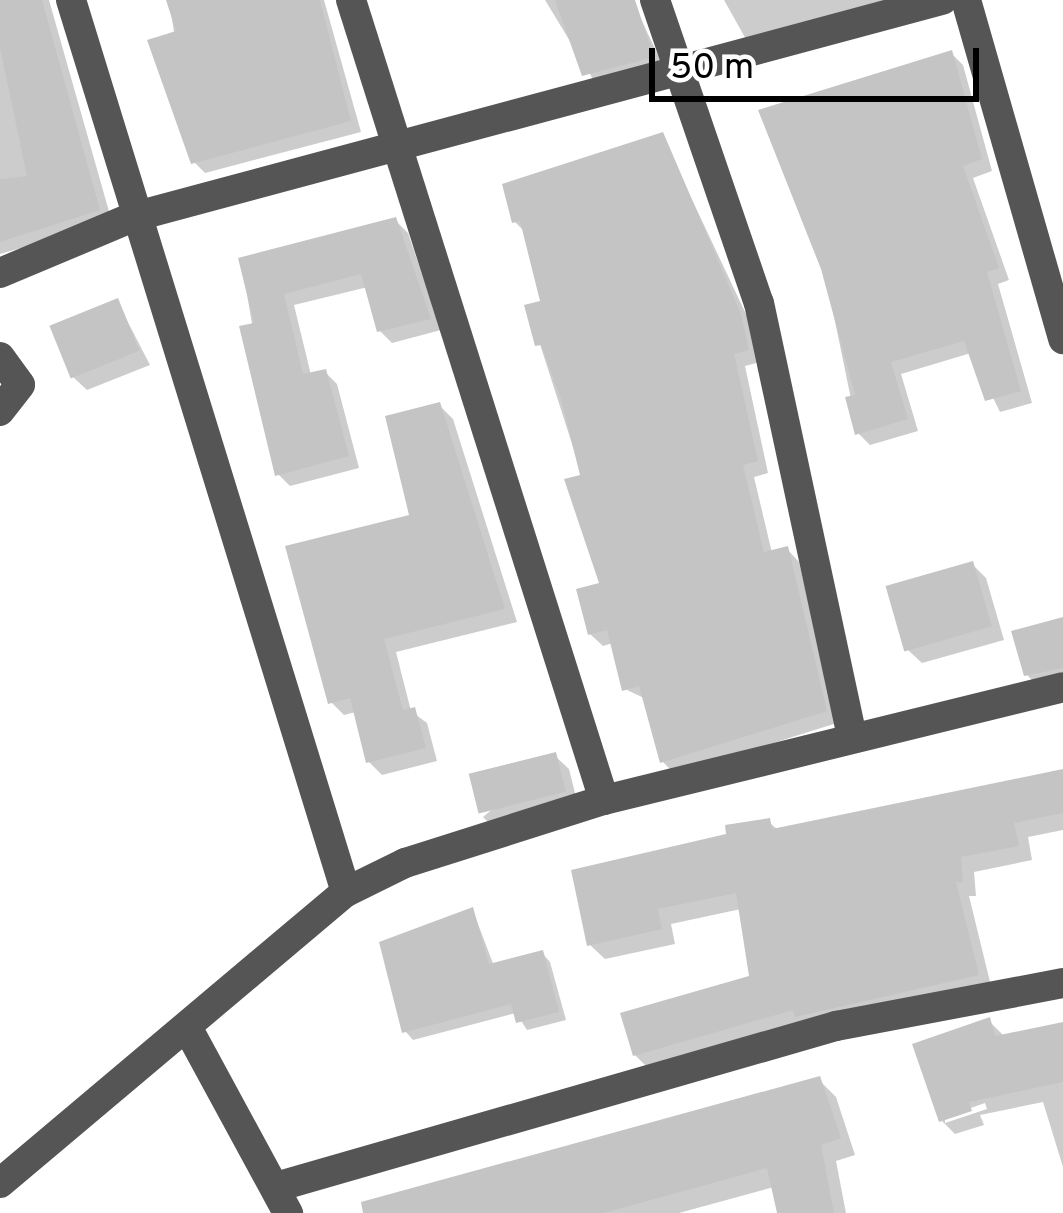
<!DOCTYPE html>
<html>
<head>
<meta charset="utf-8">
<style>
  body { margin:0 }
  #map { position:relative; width:1063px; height:1213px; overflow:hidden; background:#fff; font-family:Overpass,sans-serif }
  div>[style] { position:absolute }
  .shadow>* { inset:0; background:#0003 }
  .building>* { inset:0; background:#c4c4c4; transform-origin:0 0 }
  .minor>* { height:30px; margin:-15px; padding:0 15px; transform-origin:15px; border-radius:15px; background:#555 }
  span { translate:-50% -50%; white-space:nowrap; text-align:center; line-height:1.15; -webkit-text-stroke:12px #fff; paint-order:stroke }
  .scale { position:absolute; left:649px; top:48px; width:330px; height:54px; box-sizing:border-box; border:6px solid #000; border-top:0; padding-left:15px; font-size:36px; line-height:42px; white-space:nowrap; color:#000; -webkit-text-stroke:9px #fff; paint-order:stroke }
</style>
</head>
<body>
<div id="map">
  <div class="shadow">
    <div style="clip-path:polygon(0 0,49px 0,112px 222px,0 254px)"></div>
    <div style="clip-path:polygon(169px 0,324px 0,361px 132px,205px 173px,194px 162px)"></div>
    <div style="clip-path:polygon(545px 0,632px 0,665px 70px,599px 89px)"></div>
    <div style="clip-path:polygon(724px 0,893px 0,747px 41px)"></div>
    <div style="clip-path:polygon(951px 53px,963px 65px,992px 171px,973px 178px,1009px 280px,998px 284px,1032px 403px,1000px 412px,971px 353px,901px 374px,918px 431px,870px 445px,858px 433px,824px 268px)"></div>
    <div style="clip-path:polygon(662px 136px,753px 329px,760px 362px,745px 366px,768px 473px,754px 477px,772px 553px,787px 549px,799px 562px,837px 723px,675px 774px,663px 762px,646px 699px,625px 689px,613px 643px,603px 646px,590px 634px,603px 585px,583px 478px,528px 307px,543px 303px,526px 233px,514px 221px)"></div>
    <div style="clip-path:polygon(395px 220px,408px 233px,441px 330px,392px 343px,380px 331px,368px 287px,294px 305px,311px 375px,325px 372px,337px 384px,359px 468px,290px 486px,278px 474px,241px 260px)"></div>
    <div style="clip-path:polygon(117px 301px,150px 365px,87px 390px,73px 377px)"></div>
    <div style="clip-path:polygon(440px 406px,453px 419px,517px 622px,396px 652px,411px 711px,427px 723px,437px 761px,382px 775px,369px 762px,356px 712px,344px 715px,331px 702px,412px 518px)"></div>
    <div style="clip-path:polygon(972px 564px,986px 578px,1004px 640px,922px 663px,908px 650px)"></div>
    <div style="clip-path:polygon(1063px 620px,1063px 684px,1041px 689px,1027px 675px)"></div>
    <div style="clip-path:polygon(555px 756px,569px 769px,578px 805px,497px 831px,483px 817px)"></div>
    <div style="clip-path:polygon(1063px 773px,1063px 830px,1028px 837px,1032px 860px,974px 872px,976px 896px,969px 896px,992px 990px,650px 1070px,635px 1055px,753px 978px,741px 909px,671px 924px,675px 944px,605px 959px,590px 945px,730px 836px,769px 822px,779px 831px)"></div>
    <div style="clip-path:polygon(473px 911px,494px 966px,542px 953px,550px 962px,566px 1020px,527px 1030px,516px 1013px,413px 1040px,405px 1031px)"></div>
    <div style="clip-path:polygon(evenodd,989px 1021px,1003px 1035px,1063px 1025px,1063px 1167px,1043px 1102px,980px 1115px,984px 1125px,955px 1134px,941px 1120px,989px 1021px,985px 1103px,987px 1109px,945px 1123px,945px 1117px,985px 1103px)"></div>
    <div style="clip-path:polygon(819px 1080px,836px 1097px,855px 1155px,836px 1161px,846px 1213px,780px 1213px,774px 1187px,679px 1213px,385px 1213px)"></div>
  </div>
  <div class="building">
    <div style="clip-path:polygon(0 0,42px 0,100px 210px,0 242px,0 179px,27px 176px,0 48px)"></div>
    <div style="clip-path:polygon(166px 0,320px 0,351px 121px,191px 164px,147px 40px,176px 31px)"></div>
    <div style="clip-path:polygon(555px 0,635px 0,654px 57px,582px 76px)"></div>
    <div style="clip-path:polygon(952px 50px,982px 159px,963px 166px,999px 268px,987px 272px,1021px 391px,985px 401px,964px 341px,891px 362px,908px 419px,855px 435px,845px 397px,855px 395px,821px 269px,758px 110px)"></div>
    <div style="clip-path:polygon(663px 132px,741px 314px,749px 350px,734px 354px,758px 461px,743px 465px,764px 552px,788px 546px,827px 711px,660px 763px,639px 686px,622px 691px,607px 630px,588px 635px,576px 589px,599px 583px,564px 479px,580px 475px,561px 399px,541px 345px,535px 346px,524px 305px,540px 301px,520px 221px,512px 223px,502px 184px)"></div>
    <div style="clip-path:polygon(396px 217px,431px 319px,377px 332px,361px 274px,284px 294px,303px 374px,326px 369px,349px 456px,275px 476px,239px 326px,254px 323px,238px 258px)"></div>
    <div style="left:118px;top:298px;width:57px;height:74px;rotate:68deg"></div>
    <div style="clip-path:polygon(440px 402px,505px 609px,384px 639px,403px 710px,415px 707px,426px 748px,366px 763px,350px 698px,328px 704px,285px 546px,409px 515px,385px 416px)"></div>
    <div style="left:973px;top:561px;width:68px;height:91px;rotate:74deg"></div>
    <div style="clip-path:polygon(1063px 617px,1063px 668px,1024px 676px,1011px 631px)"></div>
    <div style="left:556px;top:752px;width:41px;height:90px;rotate:76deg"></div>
    <div style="clip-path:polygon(1063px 769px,1063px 813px,1014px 823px,1019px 846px,961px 857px,963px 882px,956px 882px,979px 975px,795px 1017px,793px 1010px,633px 1056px,620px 1013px,749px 976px,736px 893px,658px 909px,662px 929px,587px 946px,571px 870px,726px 834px,725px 825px,770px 818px,772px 829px)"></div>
    <div style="clip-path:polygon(473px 907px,489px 964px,543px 950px,559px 1012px,516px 1023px,511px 1004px,402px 1033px,379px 942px)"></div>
    <div style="clip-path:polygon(990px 1017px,995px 1036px,1063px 1022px,1063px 1082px,969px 1102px,972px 1111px,939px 1122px,912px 1044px)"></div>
    <div style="clip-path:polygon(820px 1076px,841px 1138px,821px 1145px,834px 1213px,777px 1213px,767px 1168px,604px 1213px,363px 1213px,361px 1202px)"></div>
  </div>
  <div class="minor">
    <div style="left:71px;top:0;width:933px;rotate:72.87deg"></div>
    <div style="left:351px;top:0;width:839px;rotate:72.45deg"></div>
    <div style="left:655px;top:0;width:320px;rotate:71.1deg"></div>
    <div style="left:759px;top:303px;width:442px;rotate:77.9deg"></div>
    <div style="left:966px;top:0;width:353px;rotate:74deg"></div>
    <div style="left:0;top:273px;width:144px;rotate:-22.8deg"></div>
    <div style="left:133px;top:217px;width:838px;rotate:-15.02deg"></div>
    <div style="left:0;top:357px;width:34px;rotate:54deg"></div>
    <div style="left:20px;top:385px;width:33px;rotate:128deg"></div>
    <div style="left:187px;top:1027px;width:212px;rotate:61.5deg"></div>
    <div style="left:0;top:1183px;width:452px;rotate:-40.1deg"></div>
    <div style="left:346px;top:892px;width:66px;rotate:-26.2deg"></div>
    <div style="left:405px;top:863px;width:209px;rotate:-17.6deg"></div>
    <div style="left:604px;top:800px;width:473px;rotate:-13.8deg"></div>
    <div style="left:276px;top:1187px;width:583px;rotate:-16.04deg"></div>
    <div style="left:836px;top:1026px;width:231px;rotate:-10.7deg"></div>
  </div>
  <div class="scale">50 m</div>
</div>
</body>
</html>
